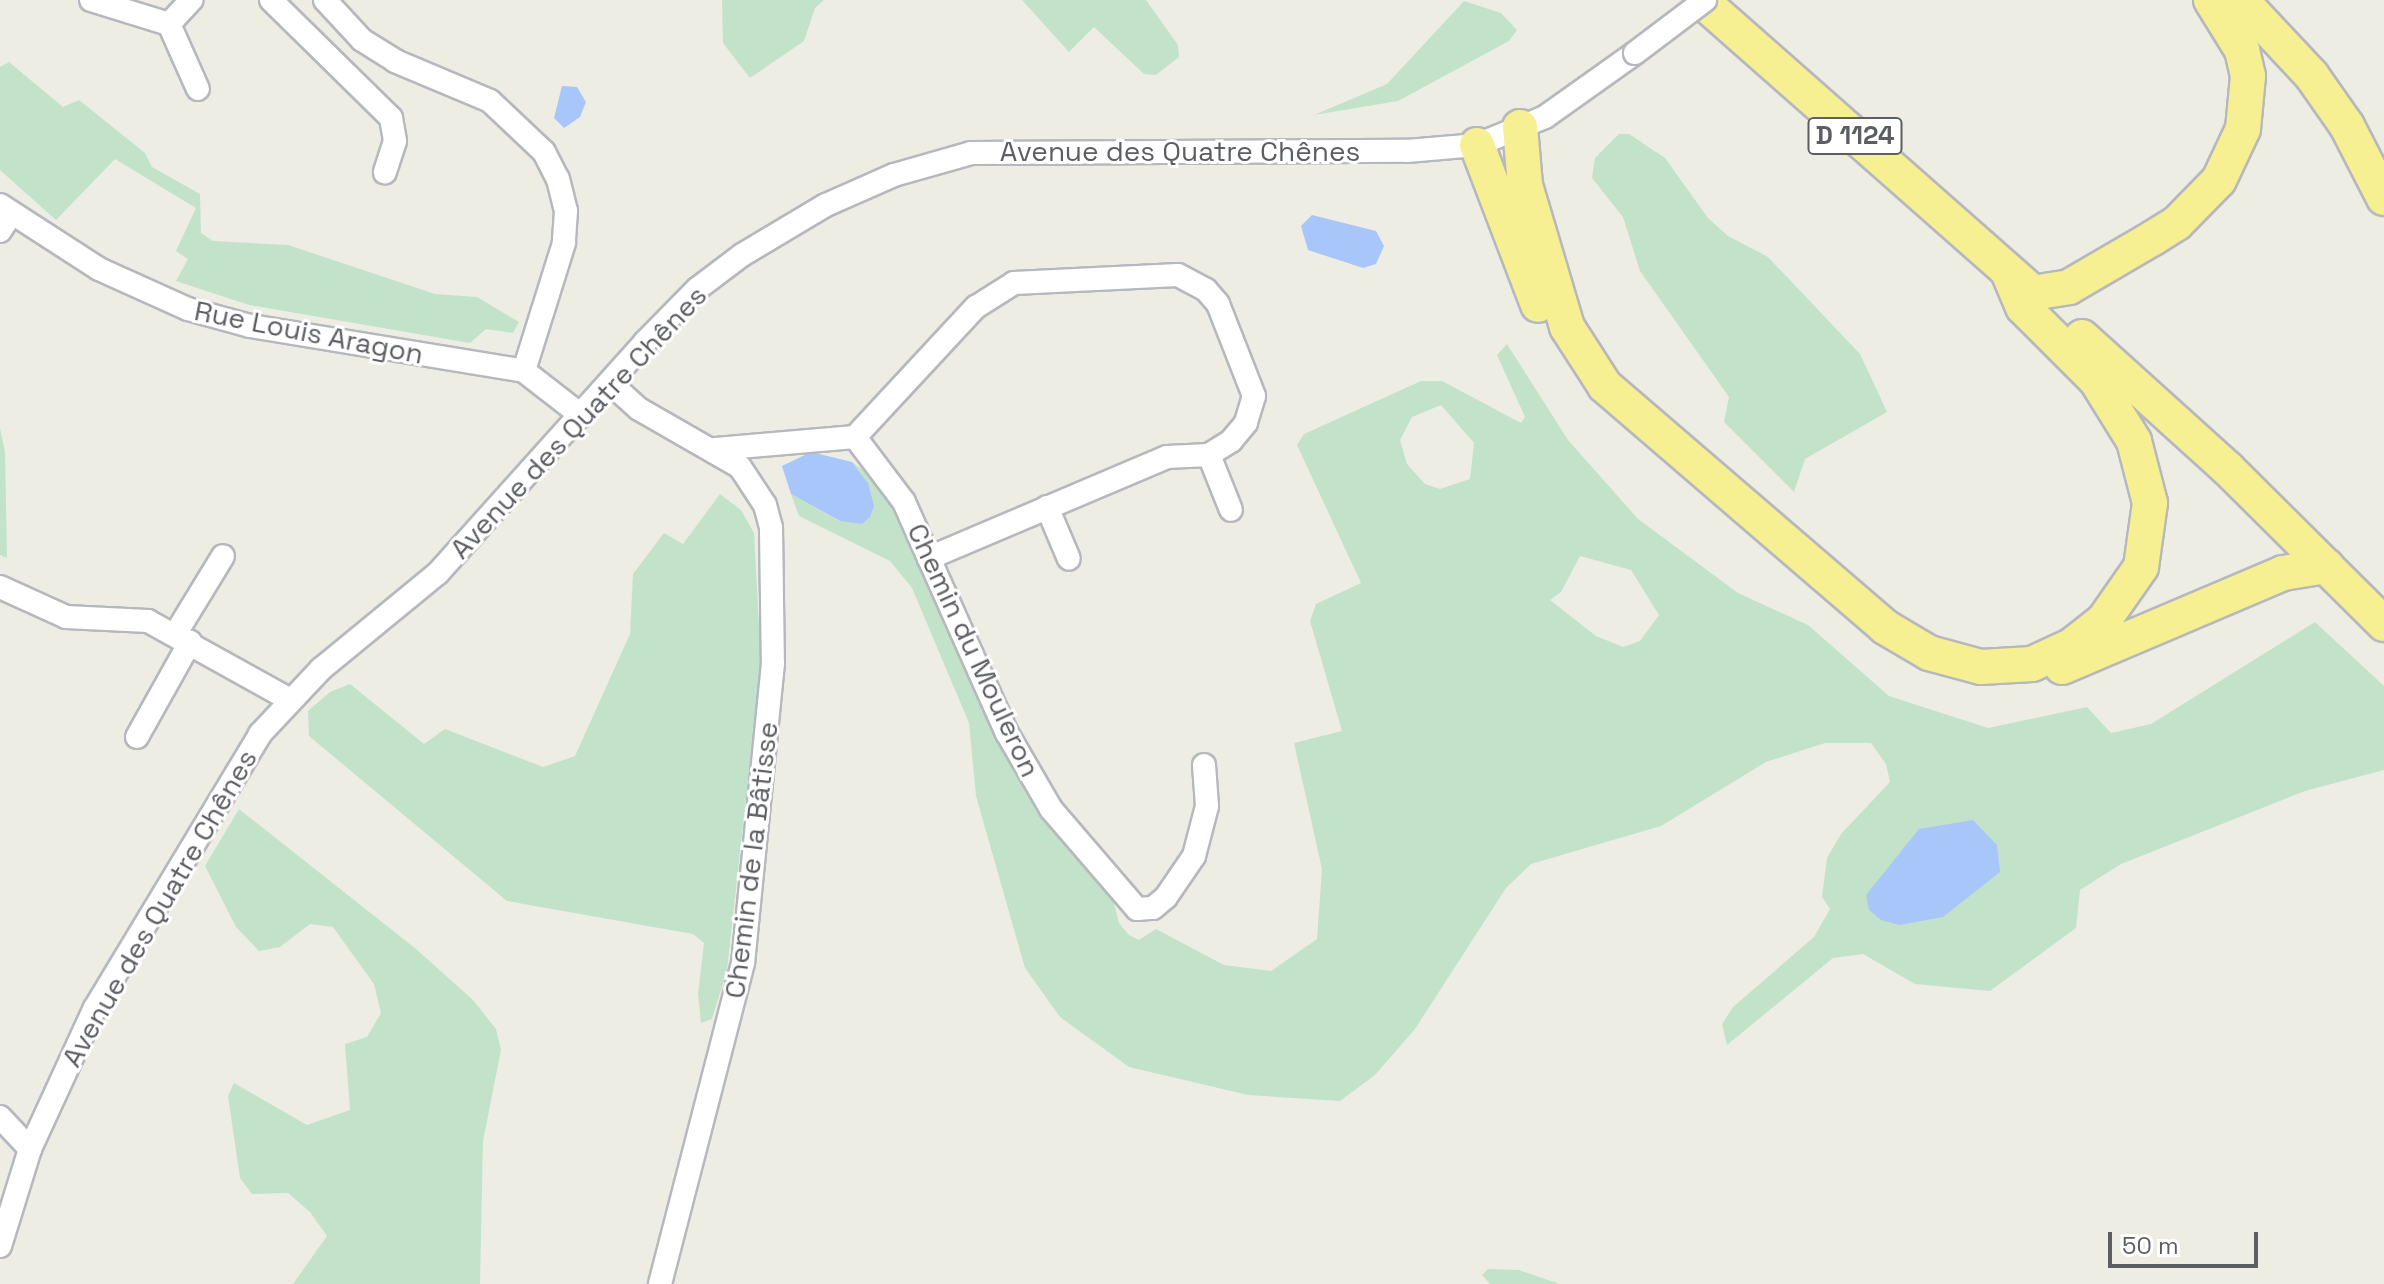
<!DOCTYPE html>
<html>
<head>
<meta charset="utf-8">
<style>
  body { margin:0 }
  #map { position:relative; width:2384px; height:1284px; overflow:hidden; background:#edede4; font-family:"Space Grotesk",sans-serif }
  div>[style] { position:absolute }
  .green>* { inset:0; background:#c2e3c9 }
  .water>* { inset:0; background:#a8c6f9 }
  .roads { filter:drop-shadow(2px 0 #b6b8bd) drop-shadow(-2px 0 #b6b8bd) drop-shadow(0 2px #b6b8bd) drop-shadow(0 -2px #b6b8bd) }
  .minor>* { height:22px; margin:-11px; padding:0 11px; transform-origin:11px; border-radius:11px; background:#fff }
  .highway>* { height:34px; margin:-17px; padding:0 17px; transform-origin:17px; border-radius:17px; background:#f6f093 }
  .bridges { filter:drop-shadow(2px 0 #b6b8bd) drop-shadow(-2px 0 #b6b8bd) drop-shadow(0 2px #b6b8bd) drop-shadow(0 -2px #b6b8bd) }
  .minor-bridge>* { height:22px; margin:-11px; padding:0 11px; transform-origin:11px; border-radius:11px; background:#fff }
  span { translate:-50% -50%; white-space:nowrap; text-align:center; line-height:1.15; -webkit-text-stroke:6px #fff; paint-order:stroke }
  .shield-label span { padding:2px 6px; background:#fff; border:2px solid; border-radius:6px; -webkit-text-stroke-width:0 }
  .shield-label { font-size:26px; color:#5c5e63; font-weight:700 }
  .street-label { font-size:28px; color:#5c5e63 }
  .scale { position:absolute; left:2108px; top:1232px; width:150px; height:36px; box-sizing:border-box; border:4px solid #5c5e63; border-top:0; padding-left:10px; font-size:24px; line-height:28px; white-space:nowrap; color:#5c5e63; -webkit-text-stroke:6px #fff; paint-order:stroke }
</style>
</head>
<body>
<div id="map">
  <div class="green">
    <div style="clip-path:polygon(722px 0,824px 0,815px 8px,804px 41px,750px 78px,723px 43px)"></div>
    <div style="clip-path:polygon(1022px 0,1146px 0,1178px 45px,1179px 57px,1156px 75px,1144px 74px,1094px 27px,1069px 52px)"></div>
    <div style="clip-path:polygon(1464px 1px,1501px 13px,1517px 30px,1509px 41px,1398px 101px,1314px 115px,1387px 84px)"></div>
    <div style="clip-path:polygon(9px 62px,63px 107px,79px 100px,145px 153px,152px 167px,200px 194px,201px 233px,213px 241px,288px 245px,435px 294px,477px 297px,519px 322px,513px 333px,486px 329px,470px 343px,249px 305px,176px 281px,188px 259px,176px 251px,196px 208px,115px 159px,56px 220px,0 170px,0 67px)"></div>
    <div style="clip-path:polygon(1619px 134px,1629px 134px,1665px 158px,1708px 218px,1728px 236px,1768px 257px,1860px 354px,1887px 412px,1805px 459px,1794px 492px,1724px 422px,1729px 397px,1640px 271px,1623px 217px,1592px 178px,1595px 158px)"></div>
    <div style="clip-path:polygon(evenodd,1507px 344px,1568px 440px,1638px 519px,1738px 593px,1808px 625px,1889px 696px,1988px 728px,2087px 707px,2111px 733px,2151px 724px,2315px 622px,2384px 686px,2384px 770px,2305px 791px,2121px 864px,2080px 890px,2076px 928px,1990px 991px,1915px 984px,1863px 954px,1833px 958px,1727px 1045px,1722px 1024px,1733px 1007px,1814px 937px,1830px 909px,1822px 897px,1827px 858px,1841px 834px,1890px 782px,1886px 764px,1871px 743px,1825px 743px,1766px 762px,1661px 826px,1531px 864px,1506px 888px,1415px 1029px,1375px 1075px,1340px 1101px,1248px 1095px,1129px 1067px,1060px 1017px,1025px 968px,976px 796px,969px 723px,912px 588px,890px 561px,799px 516px,791px 494px,839px 521px,868px 483px,852px 462px,876px 480px,918px 556px,1043px 815px,1113px 899px,1119px 923px,1129px 935px,1139px 940px,1156px 929px,1224px 965px,1271px 971px,1317px 939px,1322px 869px,1294px 743px,1342px 731px,1310px 621px,1316px 604px,1361px 583px,1297px 445px,1304px 434px,1421px 381px,1442px 381px,1521px 423px,1525px 417px,1497px 355px,1507px 344px,1441px 405px,1474px 443px,1470px 479px,1440px 489px,1425px 484px,1407px 464px,1400px 440px,1412px 417px,1441px 405px,1507px 344px,1580px 556px,1631px 570px,1659px 615px,1640px 641px,1623px 647px,1596px 636px,1550px 600px,1561px 592px,1580px 556px)"></div>
    <div style="clip-path:polygon(0 428px,5px 452px,7px 558px,0 555px)"></div>
    <div style="clip-path:polygon(720px 494px,741px 510px,754px 533px,761px 663px,727px 970px,712px 1019px,701px 1023px,698px 994px,704px 943px,693px 934px,507px 901px,309px 736px,308px 711px,330px 692px,350px 684px,424px 744px,445px 729px,543px 767px,575px 756px,630px 634px,633px 574px,664px 533px,683px 544px)"></div>
    <div style="clip-path:polygon(239px 809px,416px 949px,473px 1000px,496px 1029px,501px 1050px,483px 1141px,480px 1284px,293px 1284px,327px 1236px,310px 1212px,288px 1193px,252px 1194px,240px 1178px,228px 1096px,234px 1083px,307px 1125px,350px 1110px,345px 1044px,367px 1037px,381px 1013px,374px 984px,333px 927px,310px 924px,280px 947px,259px 951px,236px 927px,205px 866px)"></div>
    <div style="clip-path:polygon(1488px 1269px,1519px 1270px,1560px 1284px,1490px 1284px,1482px 1275px)"></div>
  </div>
  <div class="water">
    <div style="clip-path:polygon(562px 86px,577px 87px,586px 102px,580px 117px,564px 128px,554px 118px)"></div>
    <div style="clip-path:polygon(1312px 215px,1376px 231px,1384px 246px,1376px 264px,1363px 268px,1308px 250px,1301px 226px)"></div>
    <div style="clip-path:polygon(811px 452px,852px 462px,868px 483px,874px 506px,870px 517px,862px 524px,840px 521px,791px 494px,782px 466px)"></div>
    <div style="clip-path:polygon(1973px 820px,1997px 845px,2000px 872px,1943px 917px,1899px 925px,1881px 920px,1869px 910px,1866px 895px,1919px 829px)"></div>
  </div>
  <div class="roads">
    <div class="minor">
      <div style="left:91px;top:0;width:82px;rotate:17.1deg"></div>
      <div style="left:271px;top:0;width:168px;rotate:44.5deg"></div>
      <div style="left:391px;top:118px;width:23px;rotate:80deg"></div>
      <div style="left:395px;top:141px;width:33px;rotate:108deg"></div>
      <div style="left:325px;top:0;width:54px;rotate:47.2deg"></div>
      <div style="left:362px;top:40px;width:39px;rotate:32deg"></div>
      <div style="left:395px;top:61px;width:103px;rotate:22.8deg"></div>
      <div style="left:490px;top:101px;width:74px;rotate:43.4deg"></div>
      <div style="left:544px;top:152px;width:30px;rotate:63deg"></div>
      <div style="left:558px;top:179px;width:33px;rotate:76deg"></div>
      <div style="left:566px;top:211px;width:32px;rotate:94deg"></div>
      <div style="left:564px;top:243px;width:134px;rotate:107.4deg"></div>
      <div style="left:169px;top:24px;width:71px;rotate:66deg"></div>
      <div style="left:169px;top:24px;width:33px;rotate:-47deg"></div>
      <div style="left:0;top:205px;width:118px;rotate:32.9deg"></div>
      <div style="left:99px;top:269px;width:98px;rotate:24.2deg"></div>
      <div style="left:188px;top:309px;width:64px;rotate:15.3deg"></div>
      <div style="left:250px;top:326px;width:278px;rotate:9.3deg"></div>
      <div style="left:524px;top:371px;width:73px;rotate:37.8deg"></div>
      <div style="left:0;top:231px;width:20px;rotate:-57deg"></div>
      <div style="left:610px;top:383px;width:39px;rotate:42deg"></div>
      <div style="left:639px;top:409px;width:116px;rotate:29.9deg"></div>
      <div style="left:740px;top:467px;width:45px;rotate:56.7deg"></div>
      <div style="left:765px;top:505px;width:24px;rotate:75deg"></div>
      <div style="left:771px;top:528px;width:135px;rotate:89.2deg"></div>
      <div style="left:773px;top:663px;width:301px;rotate:95.7deg"></div>
      <div style="left:743px;top:963px;width:332px;rotate:104.5deg"></div>
      <div style="left:855px;top:437px;width:178px;rotate:-47.1deg"></div>
      <div style="left:976px;top:307px;width:45px;rotate:-32.3deg"></div>
      <div style="left:1014px;top:283px;width:164px;rotate:-2.8deg"></div>
      <div style="left:1178px;top:275px;width:32px;rotate:28deg"></div>
      <div style="left:1206px;top:290px;width:18px;rotate:49deg"></div>
      <div style="left:1218px;top:304px;width:99px;rotate:68.6deg"></div>
      <div style="left:1254px;top:396px;width:28px;rotate:107deg"></div>
      <div style="left:1246px;top:423px;width:23px;rotate:130deg"></div>
      <div style="left:1231px;top:441px;width:26px;rotate:148deg"></div>
      <div style="left:1209px;top:455px;width:42px;rotate:177.3deg"></div>
      <div style="left:1167px;top:457px;width:259px;rotate:157deg"></div>
      <div style="left:855px;top:437px;width:81px;rotate:53deg"></div>
      <div style="left:904px;top:502px;width:253px;rotate:66deg"></div>
      <div style="left:1007px;top:733px;width:88px;rotate:59.9deg"></div>
      <div style="left:1051px;top:809px;width:132px;rotate:49.3deg"></div>
      <div style="left:1137px;top:909px;width:16px;rotate:-4deg"></div>
      <div style="left:1153px;top:908px;width:17px;rotate:-40deg"></div>
      <div style="left:1166px;top:897px;width:50px;rotate:-55.7deg"></div>
      <div style="left:1194px;top:856px;width:52px;rotate:-75.4deg"></div>
      <div style="left:1207px;top:806px;width:41px;rotate:-94.2deg"></div>
      <div style="left:715px;top:449px;width:141px;rotate:-4.9deg"></div>
      <div style="left:1209px;top:455px;width:59px;rotate:68.2deg"></div>
      <div style="left:1047px;top:507px;width:56px;rotate:67.1deg"></div>
      <div style="left:0;top:587px;width:72px;rotate:24.4deg"></div>
      <div style="left:66px;top:617px;width:82px;rotate:2.8deg"></div>
      <div style="left:148px;top:621px;width:161px;rotate:29deg"></div>
      <div style="left:176px;top:633px;width:90px;rotate:-58.6deg"></div>
      <div style="left:137px;top:737px;width:109px;rotate:-60.8deg"></div>
      <div style="left:0;top:1117px;width:44px;rotate:46.8deg"></div>
      <div style="left:0;top:1246px;width:102px;rotate:-72.8deg"></div>
      <div style="left:30px;top:1149px;width:155px;rotate:-65.3deg"></div>
      <div style="left:95px;top:1008px;width:320px;rotate:-58.9deg"></div>
      <div style="left:260px;top:734px;width:89px;rotate:-46.8deg"></div>
      <div style="left:321px;top:669px;width:151px;rotate:-39.4deg"></div>
      <div style="left:438px;top:573px;width:310px;rotate:-48.1deg"></div>
      <div style="left:645px;top:342px;width:74px;rotate:-45.5deg"></div>
      <div style="left:697px;top:289px;width:56px;rotate:-37.1deg"></div>
      <div style="left:742px;top:255px;width:98px;rotate:-30.8deg"></div>
      <div style="left:826px;top:205px;width:74px;rotate:-23.8deg"></div>
      <div style="left:894px;top:175px;width:80px;rotate:-15.9deg"></div>
      <div style="left:971px;top:153px;width:436px;rotate:-0.3deg"></div>
      <div style="left:1407px;top:151px;width:70px;rotate:-4.9deg"></div>
      <div style="left:1477px;top:145px;width:74px;rotate:-22.4deg"></div>
      <div style="left:1545px;top:117px;width:110px;rotate:-35.4deg"></div>
    </div>
    <div class="highway">
      <div style="left:1701px;top:0;width:432px;rotate:41.4deg"></div>
      <div style="left:2241px;top:0;width:104px;rotate:46.9deg"></div>
      <div style="left:2312px;top:76px;width:61px;rotate:55deg"></div>
      <div style="left:2347px;top:126px;width:81px;rotate:62.8deg"></div>
      <div style="left:1520px;top:127px;width:58px;rotate:85.1deg"></div>
      <div style="left:1525px;top:185px;width:148px;rotate:73.5deg"></div>
      <div style="left:1567px;top:327px;width:70px;rotate:57.2deg"></div>
      <div style="left:1605px;top:386px;width:369px;rotate:40.7deg"></div>
      <div style="left:1885px;top:627px;width:51px;rotate:30.6deg"></div>
      <div style="left:1929px;top:653px;width:54px;rotate:15.1deg"></div>
      <div style="left:1981px;top:667px;width:51px;rotate:-3.4deg"></div>
      <div style="left:2032px;top:664px;width:43px;rotate:-24.8deg"></div>
      <div style="left:2071px;top:646px;width:42px;rotate:-38.2deg"></div>
      <div style="left:2104px;top:620px;width:65px;rotate:-55.1deg"></div>
      <div style="left:2141px;top:567px;width:65px;rotate:-82deg"></div>
      <div style="left:2150px;top:503px;width:64px;rotate:-104.5deg"></div>
      <div style="left:2134px;top:441px;width:72px;rotate:-121.9deg"></div>
      <div style="left:2096px;top:380px;width:103px;rotate:-135deg"></div>
      <div style="left:2023px;top:307px;width:39px;rotate:-113deg"></div>
      <div style="left:1477px;top:145px;width:171px;rotate:69.1deg"></div>
      <div style="left:2032px;top:293px;width:37px;rotate:-9deg"></div>
      <div style="left:2069px;top:287px;width:97px;rotate:-30.3deg"></div>
      <div style="left:2153px;top:238px;width:28px;rotate:-32deg"></div>
      <div style="left:2177px;top:223px;width:60px;rotate:-45.7deg"></div>
      <div style="left:2219px;top:180px;width:56px;rotate:-64.8deg"></div>
      <div style="left:2243px;top:129px;width:53px;rotate:-84.6deg"></div>
      <div style="left:2248px;top:76px;width:27px;rotate:-103deg"></div>
      <div style="left:2242px;top:50px;width:59px;rotate:-121.8deg"></div>
      <div style="left:2082px;top:337px;width:197px;rotate:42.1deg"></div>
      <div style="left:2228px;top:469px;width:220px;rotate:44.8deg"></div>
      <div style="left:2062px;top:667px;width:240px;rotate:-23deg"></div>
      <div style="left:2283px;top:573px;width:44px;rotate:-9.2deg"></div>
    </div>
  </div>
  <div class="bridges">
    <div class="minor-bridge">
      <div style="left:1635px;top:53px;width:88px;rotate:-37.1deg"></div>
    </div>
  </div>
  <div class="shield-label">
    <span style="left:1855px;top:136px">D 1124</span>
  </div>
  <div class="street-label">
    <span style="left:1180px;top:151px">Avenue des Quatre Chênes</span>
    <span style="left:309px;top:332px;rotate:11deg">Rue Louis Aragon</span>
    <span style="left:578px;top:422px;rotate:-47deg">Avenue des Quatre Chênes</span>
    <span style="left:974px;top:650px;rotate:65deg">Chemin du Mouleron</span>
    <span style="left:751px;top:860px;rotate:-83deg">Chemin de la Bâtisse</span>
    <span style="left:159px;top:908px;rotate:-60deg">Avenue des Quatre Chênes</span>
  </div>
  <div class="scale">50 m</div>
</div>
</body>
</html>
